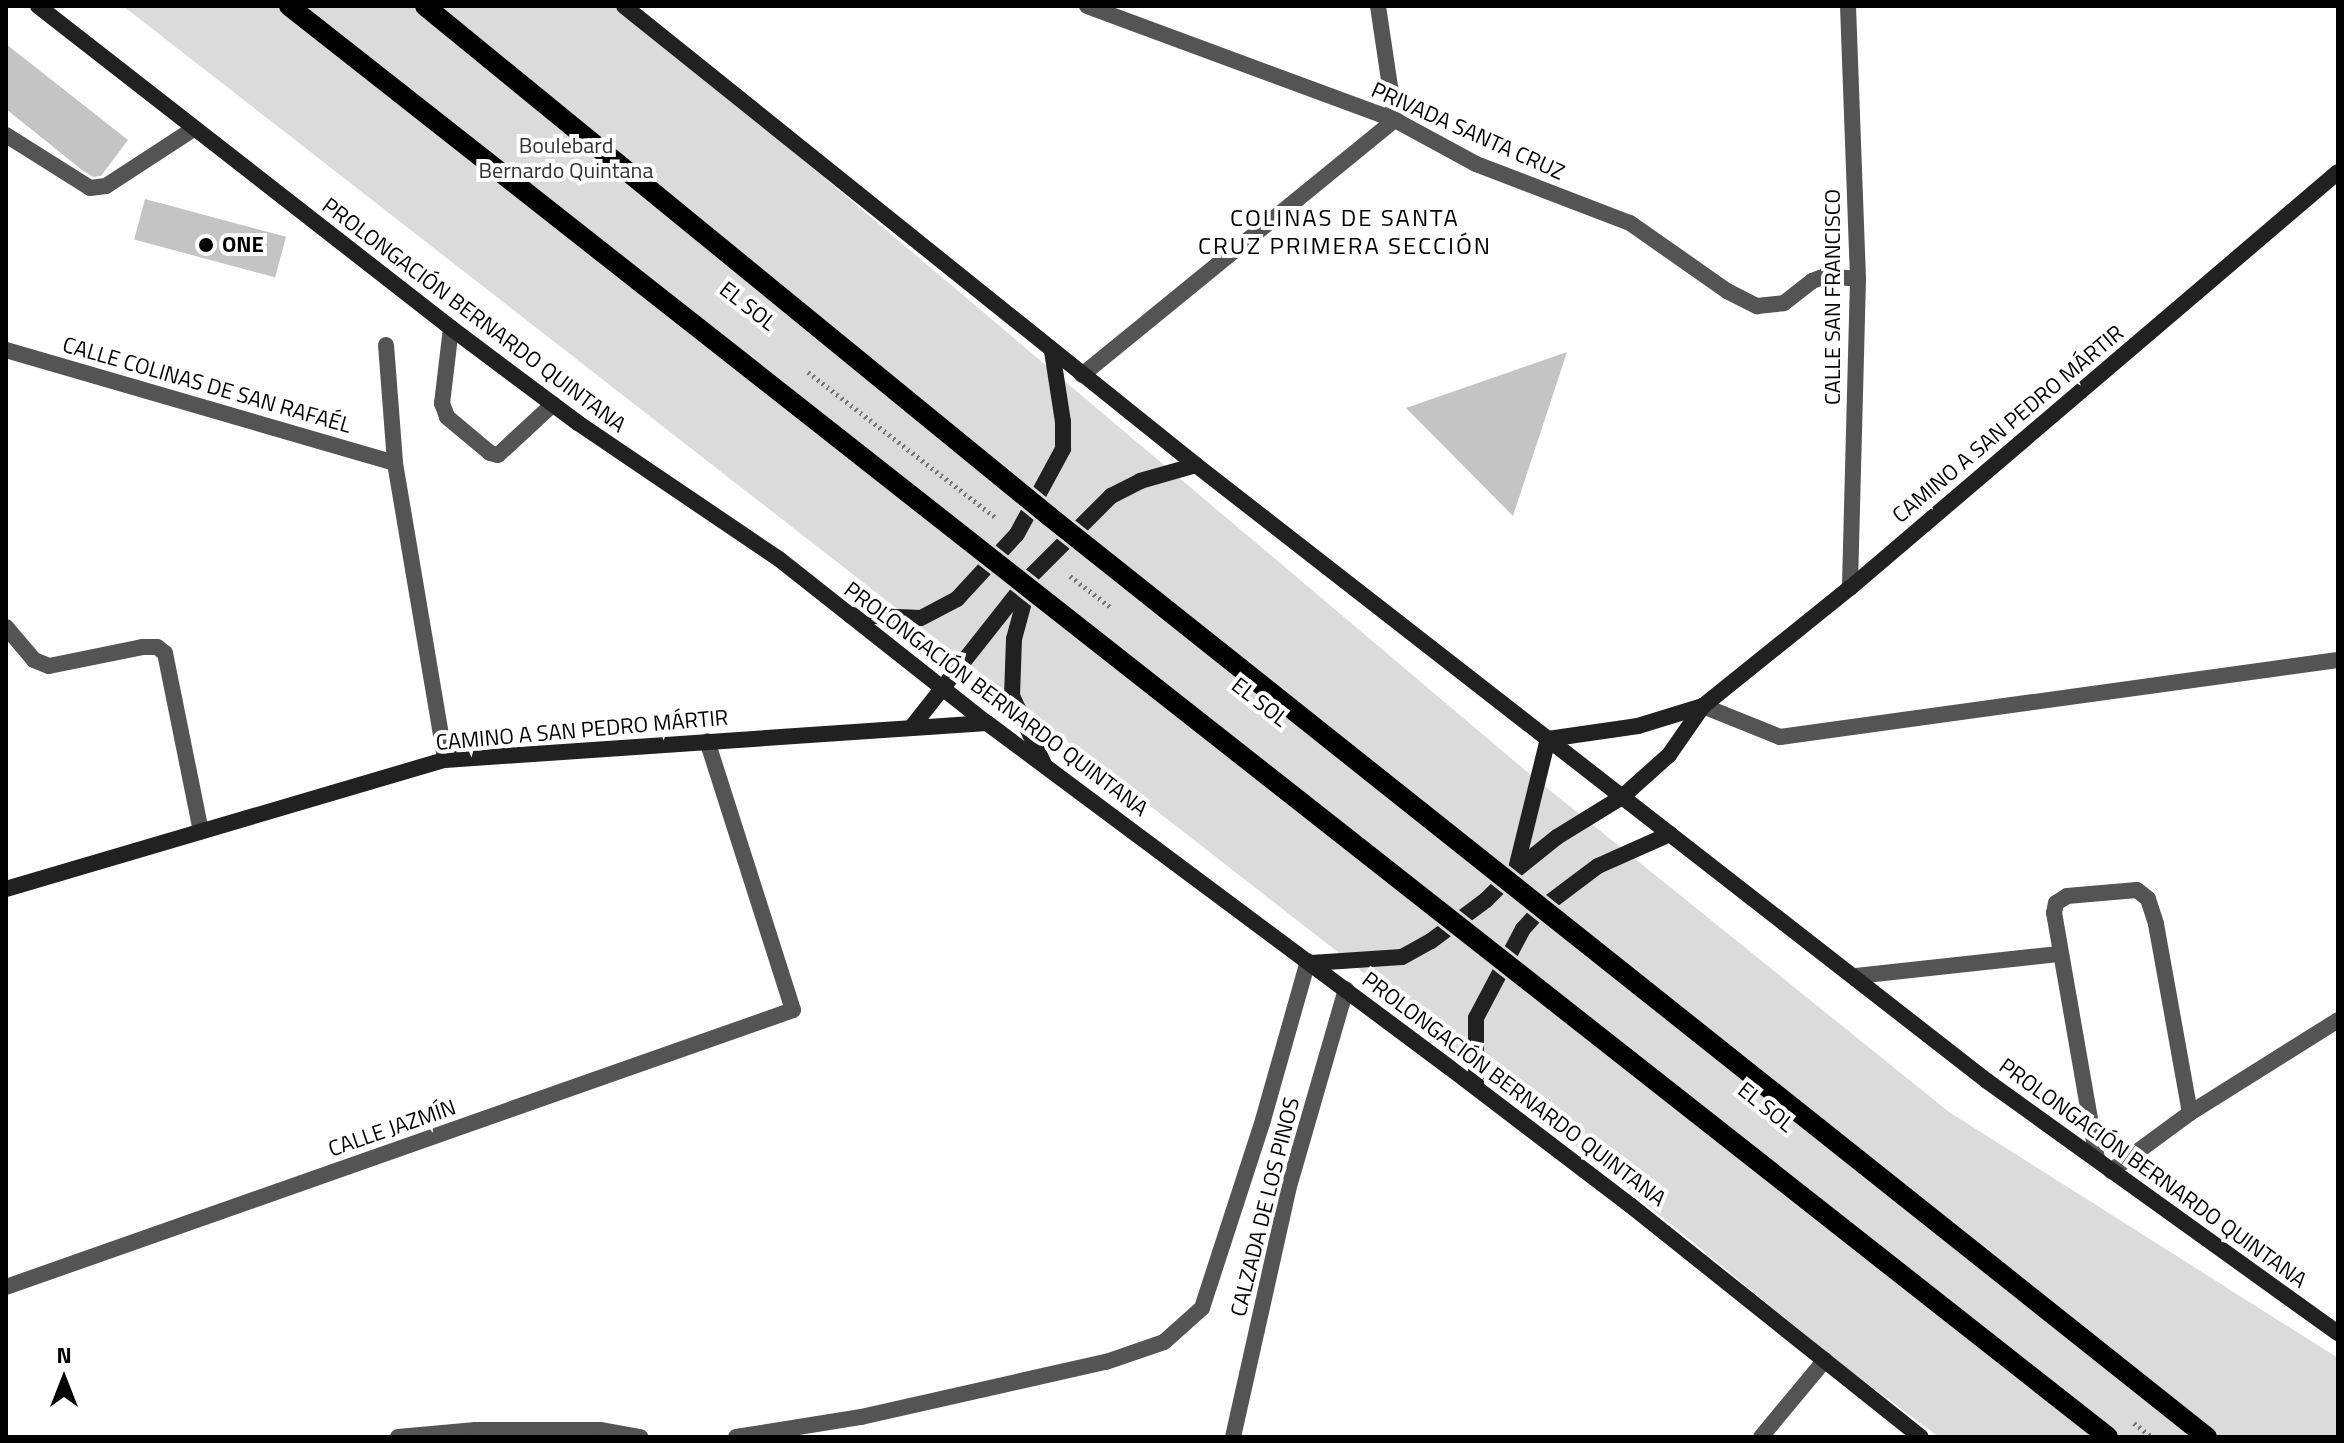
<!DOCTYPE html>
<html>
<head>
<meta charset="utf-8">
<style>
  body { margin:0 }
  #map { position:relative; width:2344px; height:1443px; overflow:hidden; background:#fff; font-family:"Titillium Web",sans-serif }
  div>[style] { position:absolute }
  .green>* { inset:0; background:#dbdbdb }
  .building>* { inset:0; background:#c4c4c4; transform-origin:0 0 }
  .path>* { height:5px; margin-top:-2.5px; transform-origin:0; background:repeating-linear-gradient(90deg,#767676 0 2px,transparent 0 6px) }
  .lane>* { height:16px; margin:-8px; padding:0 8px; transform-origin:8px; border-radius:8px; background:#545454 }
  .street>* { height:16px; margin:-8px; padding:0 8px; transform-origin:8px; border-radius:8px; background:#545454 }
  .secondary>* { height:16px; margin:-8px; padding:0 8px; transform-origin:8px; border-radius:8px; background:#212121 }
  .bridges { filter:drop-shadow(2px 0 #dbdbdb) drop-shadow(-2px 0 #dbdbdb) drop-shadow(0 2px #dbdbdb) drop-shadow(0 -2px #dbdbdb) }
  .primary-bridge>* { height:20px; margin:-10px; padding:0 10px; transform-origin:10px; border-radius:10px; background:#000 }
  .dots>* { width:22px; height:22px; translate:-50% -50%; box-sizing:border-box; border:4px solid #fff; border-radius:50% }
  span { translate:-50% -50%; white-space:nowrap; text-align:center; line-height:1.15; -webkit-text-stroke:8px #fff; paint-order:stroke }
  .street-label { font-size:22px; color:#000 }
  .park-label { font-size:22px; color:#323232 }
  .poi-label { font-size:22px; color:#000; font-weight:700 }
  .left { translate:0 -50%; text-align:left }
  .neighbourhood-label { font-size:24px; color:#000; letter-spacing:2px }
  .frame { position:absolute; inset:0; border:8px solid #000; pointer-events:none }
  .north { position:absolute; left:24px; top:1339px; width:80px; height:80px; -webkit-text-stroke:6px #fff; paint-order:stroke; rotate:0deg; font-size:22px; font-weight:700; line-height:32px; text-align:center; color:#000 }
  .north::after { content:''; display:block; margin:auto; width:28px; height:36px; background:#000; clip-path:polygon(50% 0,100% 100%,50% 72%,0 100%) }
</style>
</head>
<body>
<div id="map">
  <div class="green">
    <div style="clip-path:polygon(123px 6px,621px 6px,1526px 771px,1949px 1112px,2338px 1358px,2338px 1437px,1939px 1437px,1845px 1367px,1343px 956px)"></div>
  </div>
  <div class="building">
    <div style="clip-path:polygon(6px 44px,128px 140px,101px 176px,93px 177px,82px 170px,6px 109px)"></div>
    <div style="left:145px;top:199px;width:146px;height:42px;rotate:15deg"></div>
    <div style="clip-path:polygon(1567px 352px,1513px 516px,1406px 408px)"></div>
  </div>
  <div class="path">
    <div style="left:808px;top:372px;width:238px;rotate:37.8deg"></div>
    <div style="left:1070px;top:576px;width:54px;rotate:37.5deg"></div>
    <div style="left:2134px;top:1423px;width:23px;rotate:38deg"></div>
  </div>
  <div class="lane">
    <div style="left:6px;top:135px;width:99px;rotate:32.2deg"></div>
    <div style="left:90px;top:188px;width:16px;rotate:-7deg"></div>
    <div style="left:106px;top:186px;width:103px;rotate:-33.1deg"></div>
    <div style="left:451px;top:328px;width:76px;rotate:96.8deg"></div>
    <div style="left:442px;top:403px;width:15px;rotate:70deg"></div>
    <div style="left:447px;top:417px;width:56px;rotate:39.9deg"></div>
    <div style="left:490px;top:453px;width:8px;rotate:14deg"></div>
    <div style="left:498px;top:455px;width:75px;rotate:-42.8deg"></div>
    <div style="left:1856px;top:976px;width:205px;rotate:-6.2deg"></div>
    <div style="left:2190px;top:1113px;width:175px;rotate:-32.1deg"></div>
    <div style="left:2097px;top:1159px;width:250px;rotate:-99.9deg"></div>
    <div style="left:2054px;top:913px;width:10px;rotate:-79deg"></div>
    <div style="left:2056px;top:903px;width:13px;rotate:-32deg"></div>
    <div style="left:2067px;top:896px;width:70px;rotate:-4.9deg"></div>
    <div style="left:2137px;top:890px;width:14px;rotate:39deg"></div>
    <div style="left:2148px;top:899px;width:26px;rotate:72deg"></div>
    <div style="left:2156px;top:924px;width:192px;rotate:79.8deg"></div>
    <div style="left:2190px;top:1113px;width:98px;rotate:143.7deg"></div>
    <div style="left:398px;top:1437px;width:78px;rotate:-5.1deg"></div>
    <div style="left:476px;top:1430px;width:124px"></div>
    <div style="left:600px;top:1430px;width:41px;rotate:9.9deg"></div>
    <div style="left:736px;top:1437px;width:127px;rotate:-9.1deg"></div>
    <div style="left:861px;top:1417px;width:251px;rotate:-12.7deg"></div>
    <div style="left:1106px;top:1362px;width:61px;rotate:-19deg"></div>
    <div style="left:1164px;top:1342px;width:51px;rotate:-41.8deg"></div>
    <div style="left:1202px;top:1308px;width:198px;rotate:-72deg"></div>
    <div style="left:1263px;top:1120px;width:165px;rotate:-74.2deg"></div>
    <div style="left:1761px;top:1437px;width:100px;rotate:-50.3deg"></div>
  </div>
  <div class="street">
    <div style="left:1087px;top:6px;width:328px;rotate:20.3deg"></div>
    <div style="left:1395px;top:120px;width:92px;rotate:28.5deg"></div>
    <div style="left:1476px;top:164px;width:165px;rotate:21deg"></div>
    <div style="left:1630px;top:223px;width:118px;rotate:35deg"></div>
    <div style="left:1727px;top:291px;width:34px;rotate:27deg"></div>
    <div style="left:1757px;top:306px;width:27px;rotate:-6deg"></div>
    <div style="left:1784px;top:303px;width:36px;rotate:-38deg"></div>
    <div style="left:1812px;top:281px;width:14px;rotate:-21deg"></div>
    <div style="left:1825px;top:276px;width:33px;rotate:5deg"></div>
    <div style="left:1848px;top:6px;width:273px;rotate:87.9deg"></div>
    <div style="left:1858px;top:279px;width:309px;rotate:91.5deg"></div>
    <div style="left:386px;top:345px;width:118px;rotate:85.6deg"></div>
    <div style="left:395px;top:463px;width:301px;rotate:80.4deg"></div>
    <div style="left:6px;top:350px;width:405px;rotate:16.2deg"></div>
    <div style="left:1082px;top:375px;width:404px;rotate:-39.2deg"></div>
    <div style="left:1395px;top:120px;width:115px;rotate:-98.5deg"></div>
    <div style="left:6px;top:627px;width:43px;rotate:49.7deg"></div>
    <div style="left:34px;top:660px;width:16px;rotate:22deg"></div>
    <div style="left:49px;top:666px;width:95px;rotate:-11.5deg"></div>
    <div style="left:142px;top:647px;width:15px"></div>
    <div style="left:157px;top:647px;width:10px;rotate:37deg"></div>
    <div style="left:165px;top:653px;width:182px;rotate:78.6deg"></div>
    <div style="left:1703px;top:706px;width:83px;rotate:21.9deg"></div>
    <div style="left:1780px;top:737px;width:563px;rotate:-7.86deg"></div>
    <div style="left:6px;top:1287px;width:834px;rotate:-19.39deg"></div>
    <div style="left:793px;top:1010px;width:282px;rotate:-107.7deg"></div>
    <div style="left:1233px;top:1437px;width:253px;rotate:-77.4deg"></div>
    <div style="left:1288px;top:1190px;width:209px;rotate:-73.9deg"></div>
  </div>
  <div class="secondary">
    <div style="left:38px;top:6px;width:524px;rotate:37.94deg"></div>
    <div style="left:451px;top:328px;width:159px;rotate:36.8deg"></div>
    <div style="left:578px;top:423px;width:243px;rotate:34.1deg"></div>
    <div style="left:779px;top:559px;width:265px;rotate:38.3deg"></div>
    <div style="left:987px;top:723px;width:577px;rotate:36.69deg"></div>
    <div style="left:1450px;top:1068px;width:226px;rotate:37.3deg"></div>
    <div style="left:1630px;top:1205px;width:372px;rotate:38.6deg"></div>
    <div style="left:624px;top:6px;width:733px;rotate:38.75deg"></div>
    <div style="left:1196px;top:465px;width:1003px;rotate:37.91deg"></div>
    <div style="left:1987px;top:1081px;width:432px;rotate:35.7deg"></div>
    <div style="left:1030px;top:580px;width:61px;rotate:105.2deg"></div>
    <div style="left:1014px;top:639px;width:57px;rotate:92deg"></div>
    <div style="left:1012px;top:696px;width:75px;rotate:64.8deg"></div>
    <div style="left:850px;top:615px;width:71px;rotate:2.4deg"></div>
    <div style="left:921px;top:618px;width:41px;rotate:-27.8deg"></div>
    <div style="left:957px;top:599px;width:88px;rotate:-47.3deg"></div>
    <div style="left:1017px;top:534px;width:97px;rotate:-61.6deg"></div>
    <div style="left:1063px;top:449px;width:27px;rotate:-90deg"></div>
    <div style="left:1063px;top:422px;width:72px;rotate:-98.8deg"></div>
    <div style="left:911px;top:728px;width:195px;rotate:-51.7deg"></div>
    <div style="left:1032px;top:575px;width:112px;rotate:-45deg"></div>
    <div style="left:1111px;top:496px;width:33px;rotate:-27deg"></div>
    <div style="left:1140px;top:481px;width:58px;rotate:-15.9deg"></div>
    <div style="left:1548px;top:739px;width:91px;rotate:-8.2deg"></div>
    <div style="left:1638px;top:726px;width:68px;rotate:-17.1deg"></div>
    <div style="left:1516px;top:869px;width:134px;rotate:-76.2deg"></div>
    <div style="left:6px;top:889px;width:458px;rotate:-16.4deg"></div>
    <div style="left:445px;top:760px;width:543px;rotate:-3.91deg"></div>
    <div style="left:1311px;top:963px;width:91px;rotate:-3.8deg"></div>
    <div style="left:1402px;top:957px;width:33px;rotate:-29deg"></div>
    <div style="left:1431px;top:941px;width:69px;rotate:-36.7deg"></div>
    <div style="left:1486px;top:900px;width:42px;rotate:-45deg"></div>
    <div style="left:1516px;top:870px;width:53px;rotate:-38.8deg"></div>
    <div style="left:1557px;top:837px;width:76px;rotate:-31.6deg"></div>
    <div style="left:1622px;top:797px;width:63px;rotate:-41.8deg"></div>
    <div style="left:1669px;top:755px;width:60px;rotate:-55.2deg"></div>
    <div style="left:1703px;top:706px;width:189px;rotate:-38.8deg"></div>
    <div style="left:1850px;top:588px;width:641px;rotate:-40.45deg"></div>
    <div style="left:1476px;top:1087px;width:69px;rotate:-90deg"></div>
    <div style="left:1476px;top:1018px;width:101px;rotate:-62.2deg"></div>
    <div style="left:1523px;top:929px;width:28px;rotate:-48deg"></div>
    <div style="left:1542px;top:908px;width:70px;rotate:-36.9deg"></div>
    <div style="left:1598px;top:866px;width:79px;rotate:-24deg"></div>
  </div>
  <div class="bridges">
    <div class="primary-bridge">
      <div style="left:289px;top:6px;width:2314px;rotate:38.19deg"></div>
      <div style="left:425px;top:6px;width:806px;rotate:39.26deg"></div>
      <div style="left:1049px;top:516px;width:1480px;rotate:38.5deg"></div>
    </div>
  </div>
  <div class="dots">
    <div style="left:206px;top:245px;background:#000"></div>
  </div>
  <div class="street-label">
    <span style="left:1468px;top:131px;rotate:24deg">PRIVADA SANTA CRUZ</span>
    <span style="left:1833px;top:297px;rotate:-90deg">CALLE SAN FRANCISCO</span>
    <span style="left:748px;top:306px;rotate:38deg">EL SOL</span>
    <span style="left:474px;top:315px;rotate:37deg">PROLONGACIÓN BERNARDO QUINTANA</span>
    <span style="left:207px;top:385px;rotate:16deg">CALLE COLINAS DE SAN RAFAÉL</span>
    <span style="left:2008px;top:424px;rotate:-40deg">CAMINO A SAN PEDRO MÁRTIR</span>
    <span style="left:996px;top:699px;rotate:37deg">PROLONGACIÓN BERNARDO QUINTANA</span>
    <span style="left:1260px;top:702px;rotate:38deg">EL SOL</span>
    <span style="left:582px;top:730px;rotate:-5deg">CAMINO A SAN PEDRO MÁRTIR</span>
    <span style="left:1514px;top:1089px;rotate:37deg">PROLONGACIÓN BERNARDO QUINTANA</span>
    <span style="left:1766px;top:1107px;rotate:39deg">EL SOL</span>
    <span style="left:392px;top:1128px;rotate:-19deg">CALLE JAZMÍN</span>
    <span style="left:2153px;top:1173px;rotate:36deg">PROLONGACIÓN BERNARDO QUINTANA</span>
    <span style="left:1265px;top:1207px;rotate:-76deg">CALZADA DE LOS PINOS</span>
  </div>
  <div class="park-label">
    <span style="left:566px;top:158px">Boulebard<br>Bernardo Quintana</span>
  </div>
  <div class="poi-label">
    <span class="left" style="left:222px;top:245px">ONE</span>
  </div>
  <div class="neighbourhood-label">
    <span style="left:1345px;top:232px">COLINAS DE SANTA<br>CRUZ PRIMERA SECCIÓN</span>
  </div>
  <div class="frame"></div>
  <div class="north">N</div>
</div>
</body>
</html>
